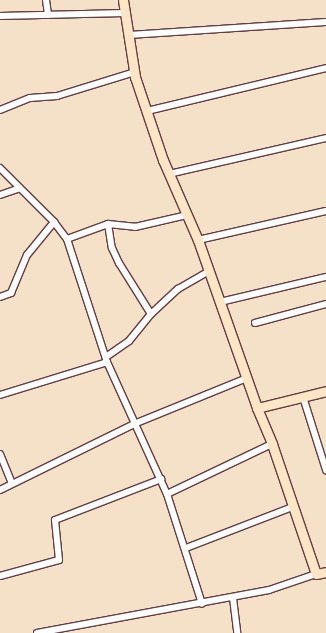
<!DOCTYPE html>
<html>
<head>
<meta charset="utf-8">
<style>
  body { margin:0 }
  #map { position:relative; width:326px; height:633px; overflow:hidden; background:#f4e1c8; font-family:Delius,sans-serif }
  div>[style] { position:absolute }
  .roads { filter:drop-shadow(1px 0 #643c43) drop-shadow(-1px 0 #643c43) drop-shadow(0 1px #643c43) drop-shadow(0 -1px #643c43) }
  .street>* { height:6px; margin:-3px; padding:0 3px; transform-origin:3px; border-radius:3px; background:#fff }
  .secondary>* { height:9px; margin:-4.5px; padding:0 4.5px; transform-origin:4.5px; border-radius:4.5px; background:#fde5c5 }
  span { translate:-50% -50%; white-space:nowrap; text-align:center; line-height:1.15; -webkit-text-stroke:4px #f7f3e8; paint-order:stroke }
</style>
</head>
<body>
<div id="map">
  <div class="roads">
    <div class="street">
      <div style="left:46px;top:0;width:15px;rotate:82deg"></div>
      <div style="left:0;top:16px;width:125px;rotate:-1.4deg"></div>
      <div style="left:129px;top:35px;width:197px;rotate:-3.8deg"></div>
      <div style="left:0;top:110px;width:32px;rotate:-22deg"></div>
      <div style="left:30px;top:98px;width:27px;rotate:-4deg"></div>
      <div style="left:57px;top:96px;width:82px;rotate:-17.1deg"></div>
      <div style="left:147px;top:111px;width:184px;rotate:-13.5deg"></div>
      <div style="left:0;top:168px;width:76px;rotate:45deg"></div>
      <div style="left:54px;top:222px;width:21px;rotate:53deg"></div>
      <div style="left:67px;top:239px;width:129px;rotate:72deg"></div>
      <div style="left:107px;top:362px;width:145px;rotate:65.6deg"></div>
      <div style="left:167px;top:494px;width:115px;rotate:72.3deg"></div>
      <div style="left:169px;top:174px;width:161px;rotate:-12.9deg"></div>
      <div style="left:0;top:195px;width:21px;rotate:-19deg"></div>
      <div style="left:108px;top:224px;width:24px;rotate:81deg"></div>
      <div style="left:112px;top:248px;width:17px;rotate:65deg"></div>
      <div style="left:119px;top:263px;width:60px;rotate:57.9deg"></div>
      <div style="left:67px;top:239px;width:44px;rotate:-20.1deg"></div>
      <div style="left:108px;top:224px;width:27px;rotate:6deg"></div>
      <div style="left:135px;top:227px;width:53px;rotate:-13deg"></div>
      <div style="left:198px;top:240px;width:131px;rotate:-12.8deg"></div>
      <div style="left:0;top:297px;width:12px;rotate:-20deg"></div>
      <div style="left:11px;top:293px;width:41px;rotate:-67.2deg"></div>
      <div style="left:27px;top:255px;width:43px;rotate:-50.7deg"></div>
      <div style="left:220px;top:302px;width:109px;rotate:-13.3deg"></div>
      <div style="left:255px;top:323px;width:73px;rotate:-15deg"></div>
      <div style="left:106px;top:357px;width:28px;rotate:-35deg"></div>
      <div style="left:129px;top:341px;width:35px;rotate:-51deg"></div>
      <div style="left:151px;top:314px;width:37px;rotate:-43deg"></div>
      <div style="left:178px;top:289px;width:34px;rotate:-30deg"></div>
      <div style="left:0;top:395px;width:112px;rotate:-17.1deg"></div>
      <div style="left:303px;top:397px;width:77px;rotate:72.5deg"></div>
      <div style="left:0;top:454px;width:31px;rotate:68deg"></div>
      <div style="left:0;top:490px;width:149px;rotate:-26.2deg"></div>
      <div style="left:134px;top:424px;width:122px;rotate:-22.2deg"></div>
      <div style="left:167px;top:494px;width:116px;rotate:-25.5deg"></div>
      <div style="left:186px;top:548px;width:114px;rotate:-21.1deg"></div>
      <div style="left:0;top:576px;width:61px;rotate:-15.2deg"></div>
      <div style="left:59px;top:560px;width:40px;rotate:-95.7deg"></div>
      <div style="left:55px;top:520px;width:114px;rotate:-21.1deg"></div>
      <div style="left:233px;top:598px;width:35px;rotate:83deg"></div>
      <div style="left:37px;top:633px;width:236px;rotate:-10.5deg"></div>
      <div style="left:269px;top:590px;width:50px;rotate:-18.8deg"></div>
    </div>
    <div class="secondary">
      <div style="left:123px;top:0;width:78px;rotate:81.1deg"></div>
      <div style="left:135px;top:77px;width:88px;rotate:71.4deg"></div>
      <div style="left:163px;top:160px;width:87px;rotate:66.4deg"></div>
      <div style="left:198px;top:240px;width:178px;rotate:70.6deg"></div>
      <div style="left:257px;top:408px;width:71px;rotate:-13.8deg"></div>
      <div style="left:257px;top:408px;width:39px;rotate:67deg"></div>
      <div style="left:272px;top:444px;width:137px;rotate:71.3deg"></div>
      <div style="left:316px;top:574px;width:10px;rotate:-11deg"></div>
    </div>
  </div>
</div>
</body>
</html>
